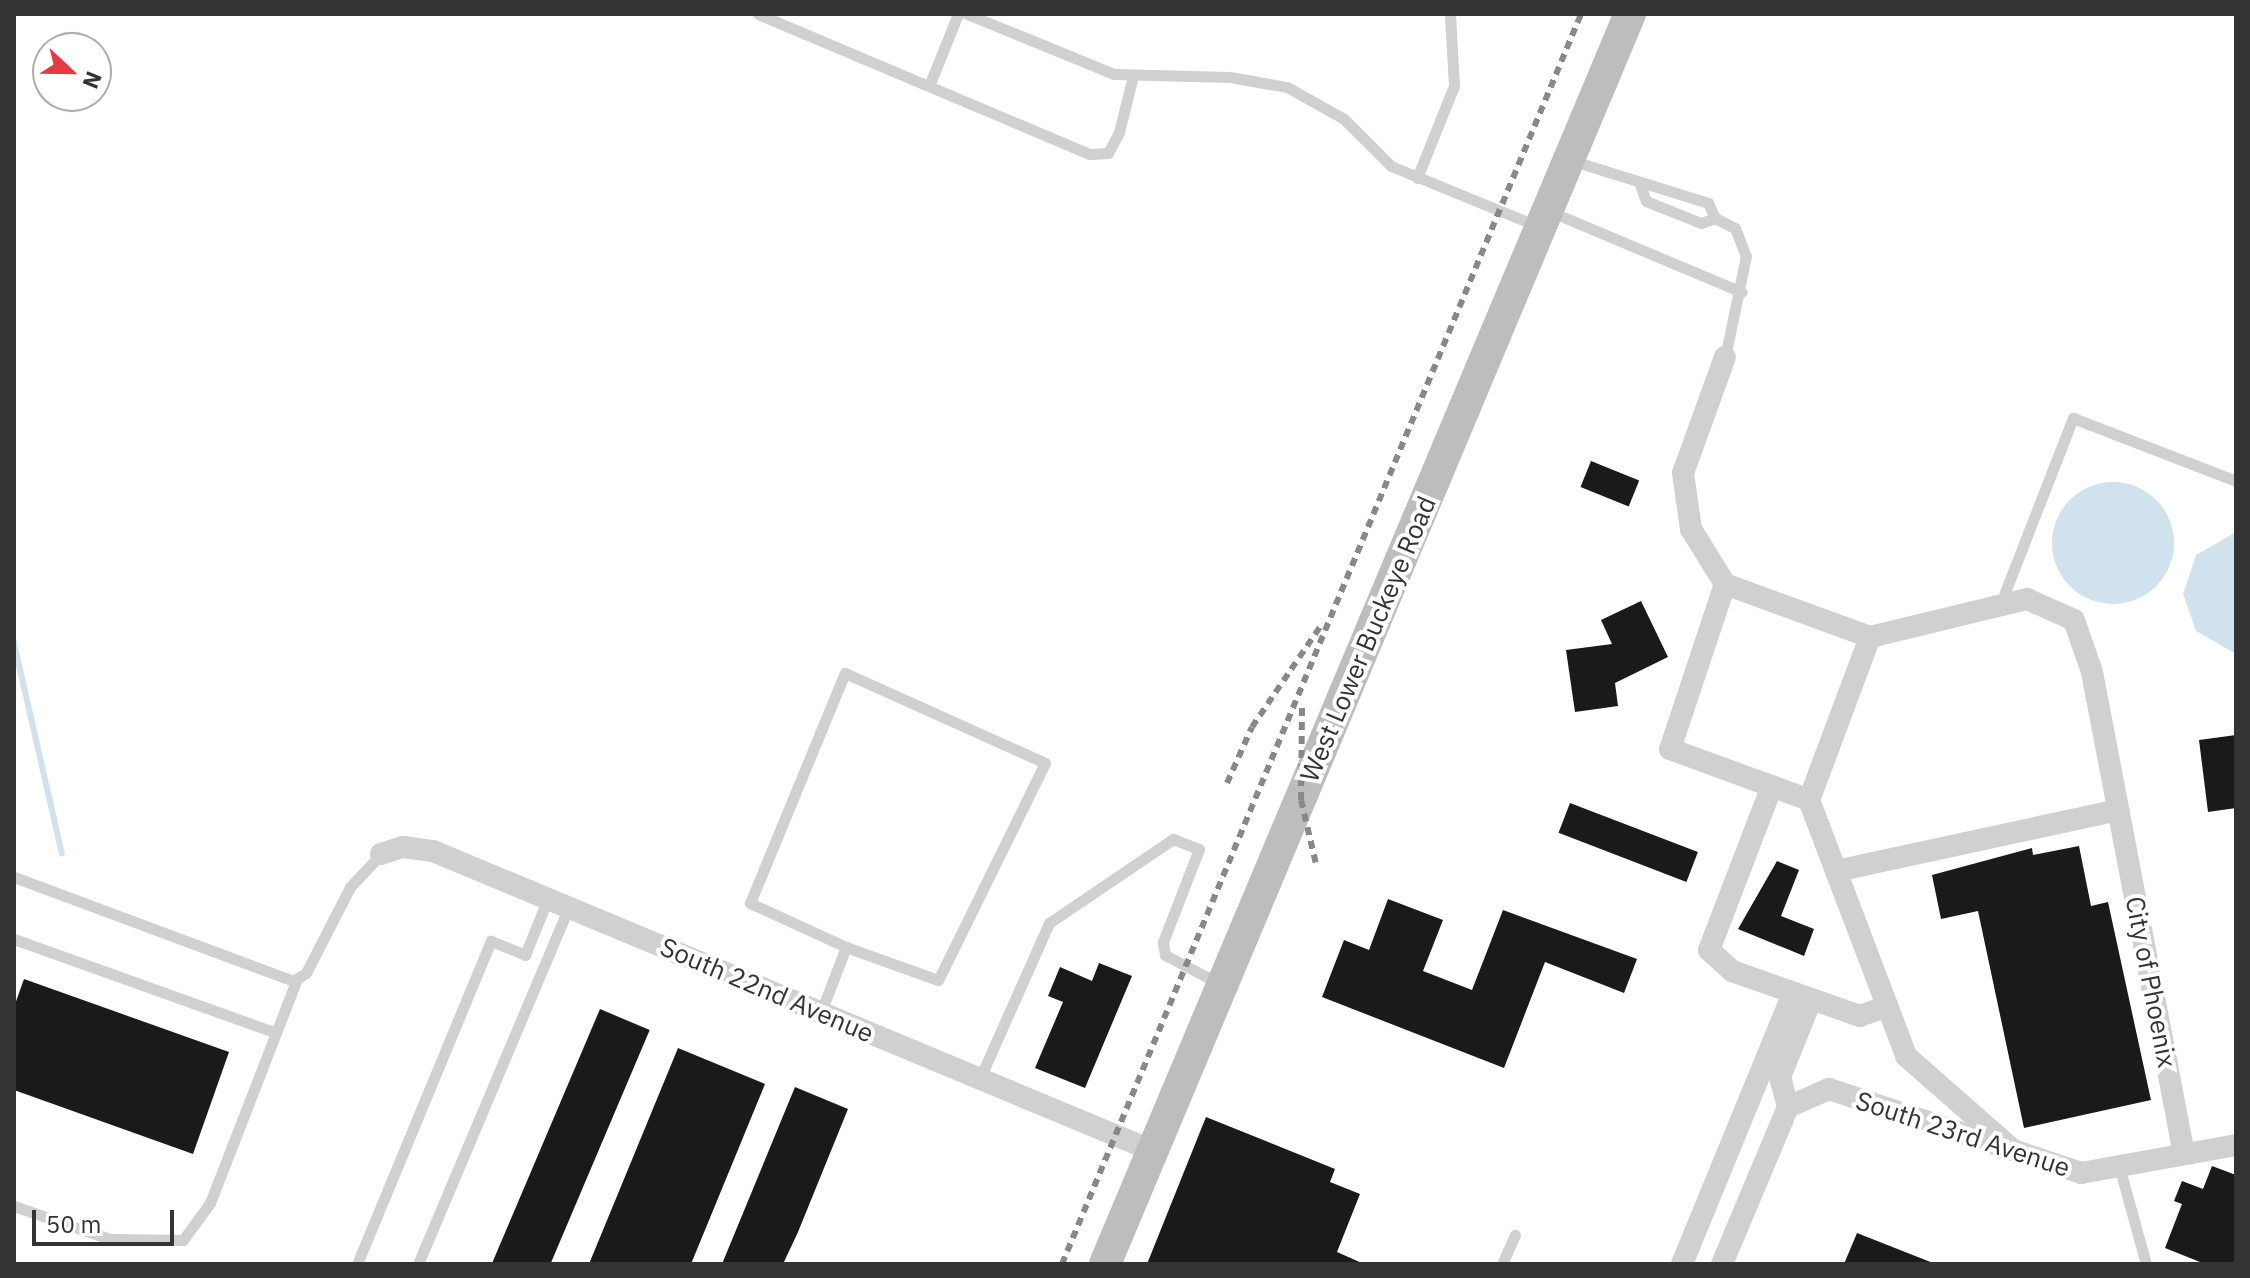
<!DOCTYPE html>
<html>
<head>
<meta charset="utf-8">
<style>
  body { margin:0 }
  #map { position:relative; width:2250px; height:1278px; overflow:hidden; background:#fff; font-family:"IBM Plex Sans",sans-serif }
  div>[style] { position:absolute }
  .water>* { inset:0; background:#cfe2ee }
  .round { border-radius:50% }
  .stream>* { height:6px; margin:-3px; padding:0 3px; transform-origin:3px; border-radius:3px; background:#cfe2ee }
  .building>* { inset:0; background:#1a1a1a; transform-origin:0 0 }
  .lane>* { height:11px; margin:-5.5px; padding:0 5.5px; transform-origin:5.5px; border-radius:5.5px; background:#d0d0d0 }
  .street>* { height:22px; margin:-11px; padding:0 11px; transform-origin:11px; border-radius:11px; background:#d0d0d0 }
  .secondary>* { height:32px; margin:-16px; padding:0 16px; transform-origin:16px; border-radius:16px; background:#bdbdbd }
  .rail>* { height:6px; margin-top:-3px; transform-origin:0; background:repeating-linear-gradient(90deg,#888 0 8px,transparent 0 14px) }
  span { translate:-50% -50%; white-space:nowrap; text-align:center; line-height:1.15; -webkit-text-stroke:8px #fff; paint-order:stroke }
  .street-label { font-size:26px; color:#333 }
  .frame { position:absolute; inset:0; border:16px solid #333; pointer-events:none }
  .north { position:absolute; left:32px; top:32px; width:80px; height:80px; box-sizing:border-box; background:#fff; border:2px solid #adadad; border-radius:50%; rotate:112deg; font-size:22px; font-weight:700; line-height:32px; text-align:center; color:#333 }
  .north::after { content:''; display:block; margin:auto; width:28px; height:36px; background:#e63946; clip-path:polygon(50% 0,100% 100%,50% 72%,0 100%) }
  .scale { position:absolute; left:32px; top:1210px; width:142px; height:36px; box-sizing:border-box; border:4px solid #333; border-top:0; padding-left:10px; font-size:24px; line-height:28px; white-space:nowrap; color:#333; -webkit-text-stroke:6px #fff; paint-order:stroke }
</style>
</head>
<body>
<div id="map">
  <div class="water">
    <div class="round" style="left:2052px;top:482px;width:122px;height:122px"></div>
    <div style="clip-path:polygon(2236px 532px,2236px 654px,2196px 631px,2183px 594px,2196px 555px)"></div>
  </div>
  <div class="stream">
    <div style="left:14px;top:643px;width:216px;rotate:77.2deg"></div>
  </div>
  <div class="building">
    <div style="left:1591px;top:461px;width:52px;height:28px;rotate:22deg"></div>
    <div style="clip-path:polygon(1641px 601px,1668px 657px,1615px 683px,1618px 706px,1575px 712px,1566px 650px,1612px 644px,1601px 620px)"></div>
    <div style="clip-path:polygon(2236px 735px,2236px 808px,2208px 812px,2199px 740px)"></div>
    <div style="left:1570px;top:803px;width:137px;height:32px;rotate:21deg"></div>
    <div style="clip-path:polygon(2079px 846px,2091px 906px,2108px 902px,2151px 1100px,2024px 1128px,1978px 911px,1941px 919px,1932px 875px,2032px 848px,2033px 855px)"></div>
    <div style="clip-path:polygon(1777px 861px,1799px 870px,1781px 916px,1814px 929px,1804px 956px,1738px 929px)"></div>
    <div style="clip-path:polygon(1388px 899px,1443px 920px,1423px 971px,1472px 990px,1503px 910px,1637px 959px,1624px 993px,1545px 962px,1504px 1068px,1322px 997px,1344px 940px,1369px 950px)"></div>
    <div style="clip-path:polygon(1099px 963px,1132px 976px,1085px 1088px,1035px 1068px,1063px 1002px,1048px 996px,1060px 967px,1092px 981px)"></div>
    <div style="clip-path:polygon(24px 979px,229px 1052px,193px 1154px,14px 1090px,14px 1007px)"></div>
    <div style="left:600px;top:1009px;width:54px;height:276px;rotate:23deg"></div>
    <div style="clip-path:polygon(678px 1048px,765px 1084px,691px 1264px,589px 1264px)"></div>
    <div style="clip-path:polygon(795px 1087px,848px 1109px,798px 1232px,783px 1264px,722px 1264px)"></div>
    <div style="clip-path:polygon(1206px 1117px,1335px 1169px,1330px 1182px,1360px 1194px,1337px 1252px,1364px 1264px,1147px 1264px)"></div>
    <div style="clip-path:polygon(2212px 1166px,2236px 1175px,2236px 1264px,2205px 1264px,2165px 1248px,2182px 1204px,2174px 1201px,2182px 1181px,2203px 1189px)"></div>
    <div style="clip-path:polygon(1857px 1233px,1933px 1263px,1933px 1264px,1844px 1264px)"></div>
  </div>
  <div class="lane">
    <div style="left:758px;top:14px;width:360px;rotate:22.9deg"></div>
    <div style="left:1090px;top:154px;width:18px;rotate:-3deg"></div>
    <div style="left:1108px;top:153px;width:24px;rotate:-62deg"></div>
    <div style="left:1119px;top:132px;width:58px;rotate:-76deg"></div>
    <div style="left:967px;top:14px;width:159px;rotate:22.2deg"></div>
    <div style="left:1114px;top:74px;width:116px;rotate:1.5deg"></div>
    <div style="left:1230px;top:77px;width:58px;rotate:10deg"></div>
    <div style="left:1287px;top:87px;width:65px;rotate:29.3deg"></div>
    <div style="left:1344px;top:119px;width:66px;rotate:45deg"></div>
    <div style="left:1391px;top:166px;width:158px;rotate:22.3deg"></div>
    <div style="left:929px;top:86px;width:78px;rotate:-68.1deg"></div>
    <div style="left:1570px;top:160px;width:145px;rotate:17.3deg"></div>
    <div style="left:1708px;top:203px;width:17px;rotate:65deg"></div>
    <div style="left:1715px;top:218px;width:15px;rotate:160deg"></div>
    <div style="left:1701px;top:223px;width:59px;rotate:-158.2deg"></div>
    <div style="left:1646px;top:201px;width:15px;rotate:-110deg"></div>
    <div style="left:1417px;top:178px;width:99px;rotate:-68.1deg"></div>
    <div style="left:1454px;top:86px;width:72px;rotate:-93.2deg"></div>
    <div style="left:1549px;top:211px;width:209px;rotate:22.8deg"></div>
    <div style="left:1715px;top:218px;width:22px;rotate:27deg"></div>
    <div style="left:1735px;top:228px;width:30px;rotate:69deg"></div>
    <div style="left:1746px;top:256px;width:103px;rotate:101.7deg"></div>
    <div style="left:2000px;top:605px;width:201px;rotate:-68.7deg"></div>
    <div style="left:2073px;top:418px;width:175px;rotate:21.1deg"></div>
    <div style="left:14px;top:877px;width:298px;rotate:20.4deg"></div>
    <div style="left:293px;top:981px;width:15px;rotate:-32deg"></div>
    <div style="left:306px;top:973px;width:97px;rotate:-62.9deg"></div>
    <div style="left:350px;top:887px;width:45px;rotate:-46.8deg"></div>
    <div style="left:14px;top:939px;width:278px;rotate:19.7deg"></div>
    <div style="left:821px;top:1012px;width:70px;rotate:-69deg"></div>
    <div style="left:846px;top:947px;width:106px;rotate:-155.4deg"></div>
    <div style="left:750px;top:903px;width:249px;rotate:-67.6deg"></div>
    <div style="left:845px;top:673px;width:219px;rotate:24.2deg"></div>
    <div style="left:1045px;top:763px;width:242px;rotate:116.2deg"></div>
    <div style="left:938px;top:980px;width:98px;rotate:-160.3deg"></div>
    <div style="left:980px;top:1078px;width:170px;rotate:-66deg"></div>
    <div style="left:1049px;top:923px;width:150px;rotate:-34.1deg"></div>
    <div style="left:1173px;top:839px;width:28px;rotate:21deg"></div>
    <div style="left:1199px;top:849px;width:100px;rotate:111.2deg"></div>
    <div style="left:1163px;top:942px;width:13px;rotate:81deg"></div>
    <div style="left:1165px;top:955px;width:60px;rotate:27.8deg"></div>
    <div style="left:2119px;top:1166px;width:102px;rotate:74.6deg"></div>
    <div style="left:14px;top:1206px;width:102px;rotate:19deg"></div>
    <div style="left:110px;top:1239px;width:73px;rotate:0.8deg"></div>
    <div style="left:183px;top:1240px;width:46px;rotate:-53.9deg"></div>
    <div style="left:210px;top:1203px;width:240px;rotate:-68.8deg"></div>
    <div style="left:357px;top:1264px;width:350px;rotate:-67.5deg"></div>
    <div style="left:491px;top:941px;width:37px;rotate:22deg"></div>
    <div style="left:525px;top:955px;width:61px;rotate:-68deg"></div>
    <div style="left:418px;top:1264px;width:388px;rotate:-67.1deg"></div>
    <div style="left:1502px;top:1264px;width:32px;rotate:-66deg"></div>
  </div>
  <div class="street">
    <div style="left:1725px;top:357px;width:123px;rotate:109.9deg"></div>
    <div style="left:1683px;top:473px;width:57px;rotate:81.9deg"></div>
    <div style="left:1691px;top:529px;width:65px;rotate:58.3deg"></div>
    <div style="left:1725px;top:584px;width:154px;rotate:20.1deg"></div>
    <div style="left:1870px;top:637px;width:162px;rotate:-13.6deg"></div>
    <div style="left:2027px;top:599px;width:51px;rotate:24.1deg"></div>
    <div style="left:2074px;top:620px;width:55px;rotate:70.9deg"></div>
    <div style="left:2092px;top:672px;width:491px;rotate:79.2deg"></div>
    <div style="left:1725px;top:584px;width:174px;rotate:108.4deg"></div>
    <div style="left:1670px;top:749px;width:148px;rotate:20.1deg"></div>
    <div style="left:1870px;top:637px;width:174px;rotate:110.5deg"></div>
    <div style="left:1809px;top:800px;width:274px;rotate:69.2deg"></div>
    <div style="left:1906px;top:1056px;width:144px;rotate:41.3deg"></div>
    <div style="left:1772px;top:786px;width:176px;rotate:111deg"></div>
    <div style="left:1709px;top:950px;width:31px;rotate:42deg"></div>
    <div style="left:1732px;top:971px;width:136px;rotate:19.4deg"></div>
    <div style="left:1860px;top:1016px;width:29px;rotate:-20deg"></div>
    <div style="left:381px;top:854px;width:23px;rotate:-18deg"></div>
    <div style="left:403px;top:847px;width:30px;rotate:8deg"></div>
    <div style="left:433px;top:851px;width:778px;rotate:22.61deg"></div>
    <div style="left:1836px;top:871px;width:289px;rotate:-12.2deg"></div>
    <div style="left:1788px;top:1107px;width:45px;rotate:-23.7deg"></div>
    <div style="left:1829px;top:1089px;width:266px;rotate:18.4deg"></div>
    <div style="left:2081px;top:1173px;width:158px;rotate:-10.2deg"></div>
    <div style="left:1682px;top:1264px;width:293px;rotate:-67.7deg"></div>
    <div style="left:1722px;top:1264px;width:170px;rotate:-67.2deg"></div>
    <div style="left:1788px;top:1107px;width:31px;rotate:-105deg"></div>
    <div style="left:1780px;top:1077px;width:83px;rotate:-68.1deg"></div>
  </div>
  <div class="secondary">
    <div style="left:1105px;top:1264px;width:1356px;rotate:-67.22deg"></div>
  </div>
  <div class="rail">
    <div style="left:1302px;top:708px;width:92px;rotate:90.6deg"></div>
    <div style="left:1301px;top:800px;width:66px;rotate:76.8deg"></div>
    <div style="left:1227px;top:783px;width:61px;rotate:-65.9deg"></div>
    <div style="left:1252px;top:727px;width:121px;rotate:-55.8deg"></div>
    <div style="left:1062px;top:1264px;width:1353px;rotate:-67.45deg"></div>
  </div>
  <div class="street-label">
    <span style="left:1368px;top:639px;rotate:-67deg">West Lower Buckeye Road</span>
    <span style="left:2151px;top:982px;rotate:79deg">City of Phoenix</span>
    <span style="left:767px;top:990px;rotate:23deg">South 22nd Avenue</span>
    <span style="left:1963px;top:1134px;rotate:18deg">South 23rd Avenue</span>
  </div>
  <div class="frame"></div>
  <div class="north">N</div>
  <div class="scale">50 m</div>
</div>
</body>
</html>
